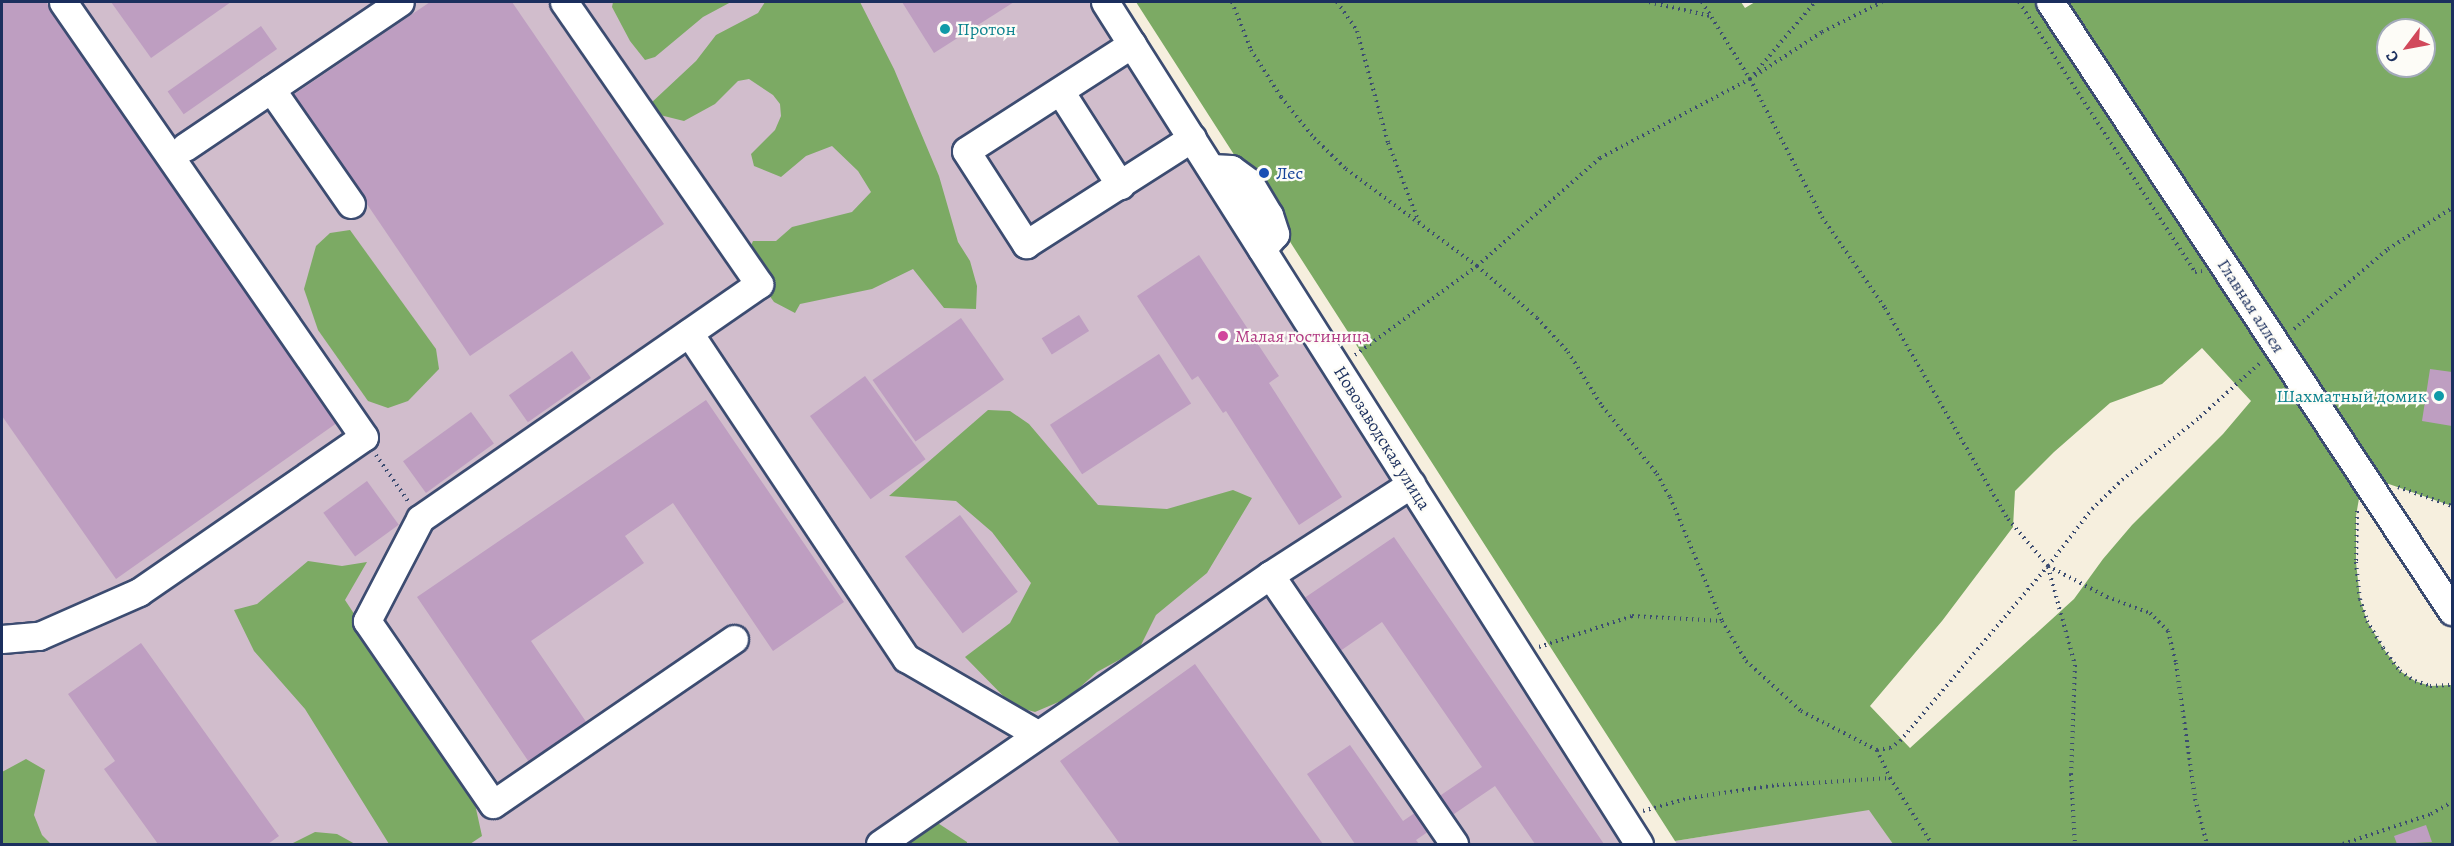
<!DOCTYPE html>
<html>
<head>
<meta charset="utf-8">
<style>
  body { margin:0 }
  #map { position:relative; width:2454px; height:846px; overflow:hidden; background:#f6efde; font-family:Alegreya,serif }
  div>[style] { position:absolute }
  .industrial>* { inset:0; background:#d1bdcc }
  .forest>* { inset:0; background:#7caa64 }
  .building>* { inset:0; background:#be9ec1; transform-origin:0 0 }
  .path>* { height:4px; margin-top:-2px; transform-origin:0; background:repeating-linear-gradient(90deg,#3c4c71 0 1.5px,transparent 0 6px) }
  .roads { filter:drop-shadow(2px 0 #3c4c71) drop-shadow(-2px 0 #3c4c71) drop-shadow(0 2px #3c4c71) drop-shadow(0 -2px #3c4c71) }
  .minor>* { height:27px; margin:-13.5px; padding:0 13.5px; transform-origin:13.5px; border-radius:13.5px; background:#fff }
  .dots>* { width:16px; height:16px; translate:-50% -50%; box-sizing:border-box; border:3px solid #fdfcf7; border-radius:50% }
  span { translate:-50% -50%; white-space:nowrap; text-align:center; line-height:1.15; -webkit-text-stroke:4.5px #fdfcf7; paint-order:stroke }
  .culture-label { font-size:18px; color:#0d838f }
  .left { translate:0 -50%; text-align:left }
  .right { translate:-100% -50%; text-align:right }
  .transit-label { font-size:18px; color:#164399 }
  .street-label { font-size:18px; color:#1b2f5e }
  .hotel-label { font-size:18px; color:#b23c85 }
  .frame { position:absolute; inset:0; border:3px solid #1b2f5e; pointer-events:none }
  .north { position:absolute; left:2376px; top:18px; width:60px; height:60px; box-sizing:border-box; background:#fdfcf7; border:2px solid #a3aaba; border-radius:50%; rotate:238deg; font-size:16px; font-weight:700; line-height:24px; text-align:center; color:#1b2f5e }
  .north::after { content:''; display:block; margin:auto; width:21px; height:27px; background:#d1495b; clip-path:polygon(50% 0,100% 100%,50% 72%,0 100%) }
</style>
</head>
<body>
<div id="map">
  <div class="industrial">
    <div style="clip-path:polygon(2px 2px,1096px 2px,1628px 844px,2px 844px)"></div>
    <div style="clip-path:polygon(1870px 809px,1893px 844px,1677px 844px,1675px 841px)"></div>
  </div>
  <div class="forest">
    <div style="clip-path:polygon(613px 2px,731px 2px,703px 17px,655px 57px,645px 60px,630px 41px,612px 7px)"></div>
    <div style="clip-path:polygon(765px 2px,860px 2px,894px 69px,939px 176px,958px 242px,970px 261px,977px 286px,976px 309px,944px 308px,913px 269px,872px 289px,800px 304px,795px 313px,774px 302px,754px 274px,748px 252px,753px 241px,776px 241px,792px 227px,852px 212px,871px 192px,858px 171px,832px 146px,806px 156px,781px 177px,754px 166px,751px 154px,775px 130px,781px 116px,780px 104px,773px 95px,749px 79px,738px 81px,715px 104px,684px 121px,656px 114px,650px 104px,696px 61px,716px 35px,758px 13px)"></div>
    <div style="clip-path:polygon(evenodd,1136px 2px,1741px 2px,1745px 8px,1755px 2px,2452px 2px,2452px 506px,2363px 475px,2356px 516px,2356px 562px,2360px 599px,2367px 621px,2383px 648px,2400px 671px,2415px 681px,2430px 686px,2452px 685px,2452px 844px,1893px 844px,1869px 810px,1675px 841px,1136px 2px,2388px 30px,2424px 30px,2424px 66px,2388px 66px,2388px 30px,1136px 2px,2202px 348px,2251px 401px,2223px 434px,2132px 525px,2103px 559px,2074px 599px,1910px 748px,1870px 706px,1942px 621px,2013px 527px,2015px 491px,2054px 452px,2110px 403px,2162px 384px,2202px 348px)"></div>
    <div style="clip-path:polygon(350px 230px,436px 349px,439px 369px,408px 401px,388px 408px,368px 401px,318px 330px,304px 289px,316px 246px,330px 233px)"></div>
    <div style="clip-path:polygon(988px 410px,1010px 411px,1029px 424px,1098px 505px,1167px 509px,1233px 490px,1252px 498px,1207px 573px,1156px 615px,1139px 649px,1097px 672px,1068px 698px,1035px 712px,1013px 706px,965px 657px,1010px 623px,1031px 583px,992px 532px,956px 501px,889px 496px)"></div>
    <div style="clip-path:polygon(308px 561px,342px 566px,367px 562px,345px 600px,473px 795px,482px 836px,470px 844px,389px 844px,305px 709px,254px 651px,234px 610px,257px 604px)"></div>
    <div style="clip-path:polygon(26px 759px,45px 770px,34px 815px,42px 835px,51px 844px,2px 844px,2px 772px)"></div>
    <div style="clip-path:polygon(930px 818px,967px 842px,967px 844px,895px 844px)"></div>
    <div style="clip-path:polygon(315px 832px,337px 834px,355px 844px,291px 844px)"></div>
  </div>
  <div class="building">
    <div style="clip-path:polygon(2px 2px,46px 2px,341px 420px,116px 579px,2px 416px)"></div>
    <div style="clip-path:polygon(111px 2px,231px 2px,151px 58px)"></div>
    <div style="clip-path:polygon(430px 2px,512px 2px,664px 224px,470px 356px,293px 95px)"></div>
    <div style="clip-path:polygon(902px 2px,1014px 2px,934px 53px)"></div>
    <div style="left:261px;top:26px;width:28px;height:114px;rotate:55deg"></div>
    <div style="clip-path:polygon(1199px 255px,1279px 376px,1269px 383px,1342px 497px,1299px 525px,1226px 411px,1223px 413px,1198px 376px,1192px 380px,1137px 296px)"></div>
    <div style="left:1079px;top:315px;width:19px;height:44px;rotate:58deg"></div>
    <div style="left:961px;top:318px;width:75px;height:108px;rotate:55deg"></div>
    <div style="left:572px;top:351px;width:33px;height:77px;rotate:55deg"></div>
    <div style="left:1159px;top:354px;width:59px;height:130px;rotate:57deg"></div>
    <div style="clip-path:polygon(2430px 369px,2452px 372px,2452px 426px,2422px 421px)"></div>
    <div style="left:865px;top:376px;width:103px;height:68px;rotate:54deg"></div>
    <div style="clip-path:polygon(706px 400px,844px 602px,773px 651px,673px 503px,625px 536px,644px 563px,531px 641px,591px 729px,533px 768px,417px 597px)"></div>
    <div style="left:471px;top:412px;width:39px;height:84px;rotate:54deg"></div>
    <div style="left:367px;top:481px;width:54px;height:54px;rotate:54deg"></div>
    <div style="left:960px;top:515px;width:96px;height:69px;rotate:53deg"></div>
    <div style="clip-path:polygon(1394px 537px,1604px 844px,1535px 844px,1495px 786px,1416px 840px,1419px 844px,1355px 844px,1307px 774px,1350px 745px,1403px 821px,1482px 767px,1382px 622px,1333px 656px,1297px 603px)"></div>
    <div style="clip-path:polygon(141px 643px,279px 836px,268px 844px,158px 844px,104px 769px,115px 761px,68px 694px)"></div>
    <div style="clip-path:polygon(1195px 664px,1303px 816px,1323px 844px,1120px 844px,1060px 761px)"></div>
    <div style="clip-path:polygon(2426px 825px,2432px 842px,2397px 844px,2394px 836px)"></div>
  </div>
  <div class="path">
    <div style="left:1232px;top:2px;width:52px;rotate:68.4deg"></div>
    <div style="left:1251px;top:50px;width:56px;rotate:57.4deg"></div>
    <div style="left:1281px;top:97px;width:53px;rotate:51.2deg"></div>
    <div style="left:1314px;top:138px;width:45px;rotate:44.1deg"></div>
    <div style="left:1346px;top:169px;width:163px;rotate:36.5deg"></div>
    <div style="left:1477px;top:266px;width:79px;rotate:40.9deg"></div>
    <div style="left:1537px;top:318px;width:46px;rotate:47.6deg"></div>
    <div style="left:1568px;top:352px;width:64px;rotate:57.8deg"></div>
    <div style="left:1602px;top:406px;width:87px;rotate:51deg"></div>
    <div style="left:1657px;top:474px;width:26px;rotate:61deg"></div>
    <div style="left:1670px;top:497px;width:134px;rotate:67.2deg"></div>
    <div style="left:1722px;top:621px;width:47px;rotate:59deg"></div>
    <div style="left:1746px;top:661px;width:74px;rotate:42.3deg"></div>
    <div style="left:1801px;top:711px;width:85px;rotate:27.2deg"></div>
    <div style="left:1877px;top:750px;width:13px;rotate:-9deg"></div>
    <div style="left:1890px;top:748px;width:12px;rotate:-35deg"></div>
    <div style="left:1900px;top:741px;width:229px;rotate:-49.8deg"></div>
    <div style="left:2048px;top:566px;width:72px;rotate:-52.3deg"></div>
    <div style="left:2092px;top:509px;width:42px;rotate:-44deg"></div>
    <div style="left:2122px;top:480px;width:100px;rotate:-38.9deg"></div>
    <div style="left:2200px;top:417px;width:82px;rotate:-42deg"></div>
    <div style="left:1337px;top:2px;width:35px;rotate:55deg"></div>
    <div style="left:1357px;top:31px;width:116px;rotate:74.5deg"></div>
    <div style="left:1388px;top:143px;width:85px;rotate:68.6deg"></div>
    <div style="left:1649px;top:2px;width:63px;rotate:12.9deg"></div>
    <div style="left:1702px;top:2px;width:91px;rotate:58.1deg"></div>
    <div style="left:1750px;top:79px;width:156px;rotate:62.4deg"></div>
    <div style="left:1822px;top:217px;width:111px;rotate:55.3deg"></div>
    <div style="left:1885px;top:308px;width:244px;rotate:59.8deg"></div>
    <div style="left:2008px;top:519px;width:62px;rotate:49.6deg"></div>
    <div style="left:2048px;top:566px;width:67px;rotate:27.7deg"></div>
    <div style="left:2107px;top:597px;width:46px;rotate:20.4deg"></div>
    <div style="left:2150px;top:613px;width:25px;rotate:45deg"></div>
    <div style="left:2168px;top:631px;width:33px;rotate:76deg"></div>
    <div style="left:2176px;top:663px;width:137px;rotate:82deg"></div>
    <div style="left:2195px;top:799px;width:47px;rotate:75.1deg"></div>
    <div style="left:2019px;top:2px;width:322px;rotate:56.9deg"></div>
    <div style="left:2195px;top:272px;width:7px;rotate:-8deg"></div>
    <div style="left:1754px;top:74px;width:94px;rotate:-49.7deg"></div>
    <div style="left:2294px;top:329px;width:123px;rotate:-40.4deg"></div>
    <div style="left:2388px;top:249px;width:76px;rotate:-32.6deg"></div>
    <div style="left:1355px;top:355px;width:151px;rotate:-36.1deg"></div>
    <div style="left:1477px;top:266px;width:164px;rotate:-41.3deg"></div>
    <div style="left:1600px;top:158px;width:170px;rotate:-27.8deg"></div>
    <div style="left:1750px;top:79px;width:86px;rotate:-33.1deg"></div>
    <div style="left:1822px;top:32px;width:67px;rotate:-26.6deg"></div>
    <div style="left:376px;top:455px;width:56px;rotate:55.2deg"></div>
    <div style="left:2398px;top:487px;width:57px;rotate:19.4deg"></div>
    <div style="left:2357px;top:511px;width:51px;rotate:91.1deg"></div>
    <div style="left:2356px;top:562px;width:37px;rotate:84deg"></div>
    <div style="left:2360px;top:599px;width:23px;rotate:72deg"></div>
    <div style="left:2367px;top:621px;width:31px;rotate:59deg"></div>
    <div style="left:2383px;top:648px;width:29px;rotate:54deg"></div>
    <div style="left:2400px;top:671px;width:18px;rotate:34deg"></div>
    <div style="left:2415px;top:681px;width:16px;rotate:18deg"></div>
    <div style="left:2430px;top:686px;width:22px;rotate:-3deg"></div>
    <div style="left:2048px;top:567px;width:102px;rotate:74.6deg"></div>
    <div style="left:2075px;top:665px;width:109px;rotate:92.1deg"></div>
    <div style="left:2071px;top:774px;width:70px;rotate:86.7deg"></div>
    <div style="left:1539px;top:647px;width:98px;rotate:-18.4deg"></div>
    <div style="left:1632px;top:616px;width:90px;rotate:3.2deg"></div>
    <div style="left:1877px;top:750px;width:31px;rotate:65deg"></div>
    <div style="left:1643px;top:811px;width:48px;rotate:-15.8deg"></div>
    <div style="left:1689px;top:798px;width:89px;rotate:-8.4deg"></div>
    <div style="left:1777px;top:785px;width:113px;rotate:-3.5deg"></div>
    <div style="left:1890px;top:778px;width:78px;rotate:57.5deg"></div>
    <div style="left:2343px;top:844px;width:93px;rotate:-18.8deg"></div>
    <div style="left:2431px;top:814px;width:24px;rotate:-30deg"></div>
  </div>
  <div class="roads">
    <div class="minor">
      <div style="left:564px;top:2px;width:343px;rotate:55.3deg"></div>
      <div style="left:759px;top:284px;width:412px;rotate:145.3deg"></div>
      <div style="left:420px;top:519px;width:115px;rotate:117.5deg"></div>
      <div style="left:367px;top:621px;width:222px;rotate:55.5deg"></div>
      <div style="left:493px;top:804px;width:292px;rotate:-34.4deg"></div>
      <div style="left:1105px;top:2px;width:997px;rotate:57.62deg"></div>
      <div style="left:2050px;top:2px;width:730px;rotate:56.57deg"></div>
      <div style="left:1132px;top:44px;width:197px;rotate:147.2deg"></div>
      <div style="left:966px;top:151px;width:111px;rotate:57.2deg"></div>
      <div style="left:1026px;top:244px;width:197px;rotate:-32.6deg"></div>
      <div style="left:271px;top:89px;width:140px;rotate:55.2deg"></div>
      <div style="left:1060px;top:91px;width:112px;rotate:57.4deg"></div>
      <div style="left:185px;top:147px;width:259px;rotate:-34deg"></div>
      <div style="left:1211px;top:168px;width:20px;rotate:3deg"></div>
      <div style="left:1231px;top:169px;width:22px;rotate:36deg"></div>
      <div style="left:1249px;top:182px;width:39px;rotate:59deg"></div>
      <div style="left:1269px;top:215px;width:20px;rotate:72deg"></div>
      <div style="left:1275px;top:234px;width:20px;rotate:131deg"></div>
      <div style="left:689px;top:333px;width:391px;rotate:56.3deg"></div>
      <div style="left:906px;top:658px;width:151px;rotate:30.1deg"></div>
      <div style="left:1270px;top:575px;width:326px;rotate:55.6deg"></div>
      <div style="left:2px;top:639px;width:37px;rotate:-5deg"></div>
      <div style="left:39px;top:636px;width:109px;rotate:-23.7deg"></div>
      <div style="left:139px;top:592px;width:273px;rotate:-34.6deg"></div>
      <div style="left:364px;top:437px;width:529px;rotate:-124.68deg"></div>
      <div style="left:880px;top:844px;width:474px;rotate:-34.6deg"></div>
      <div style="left:1270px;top:575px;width:168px;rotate:-32.8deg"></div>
    </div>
  </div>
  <div class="dots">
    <div style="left:945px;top:29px;background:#0f9aa8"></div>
    <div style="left:1264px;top:173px;background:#1a4fb4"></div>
    <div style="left:1223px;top:336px;background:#d1479c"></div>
    <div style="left:2439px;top:396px;background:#0f9aa8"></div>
  </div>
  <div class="culture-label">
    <span class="left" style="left:957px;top:29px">Протон</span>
    <span class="right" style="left:2427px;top:396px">Шахматный домик</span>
  </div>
  <div class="transit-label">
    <span class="left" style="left:1276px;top:173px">Лес</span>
  </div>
  <div class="street-label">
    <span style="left:2251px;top:306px;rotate:57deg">Главная аллея</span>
    <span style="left:1382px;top:438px;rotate:58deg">Новозаводская улица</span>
  </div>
  <div class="hotel-label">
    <span class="left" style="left:1235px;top:336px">Малая гостиница</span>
  </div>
  <div class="frame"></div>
  <div class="north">С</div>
</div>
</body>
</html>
